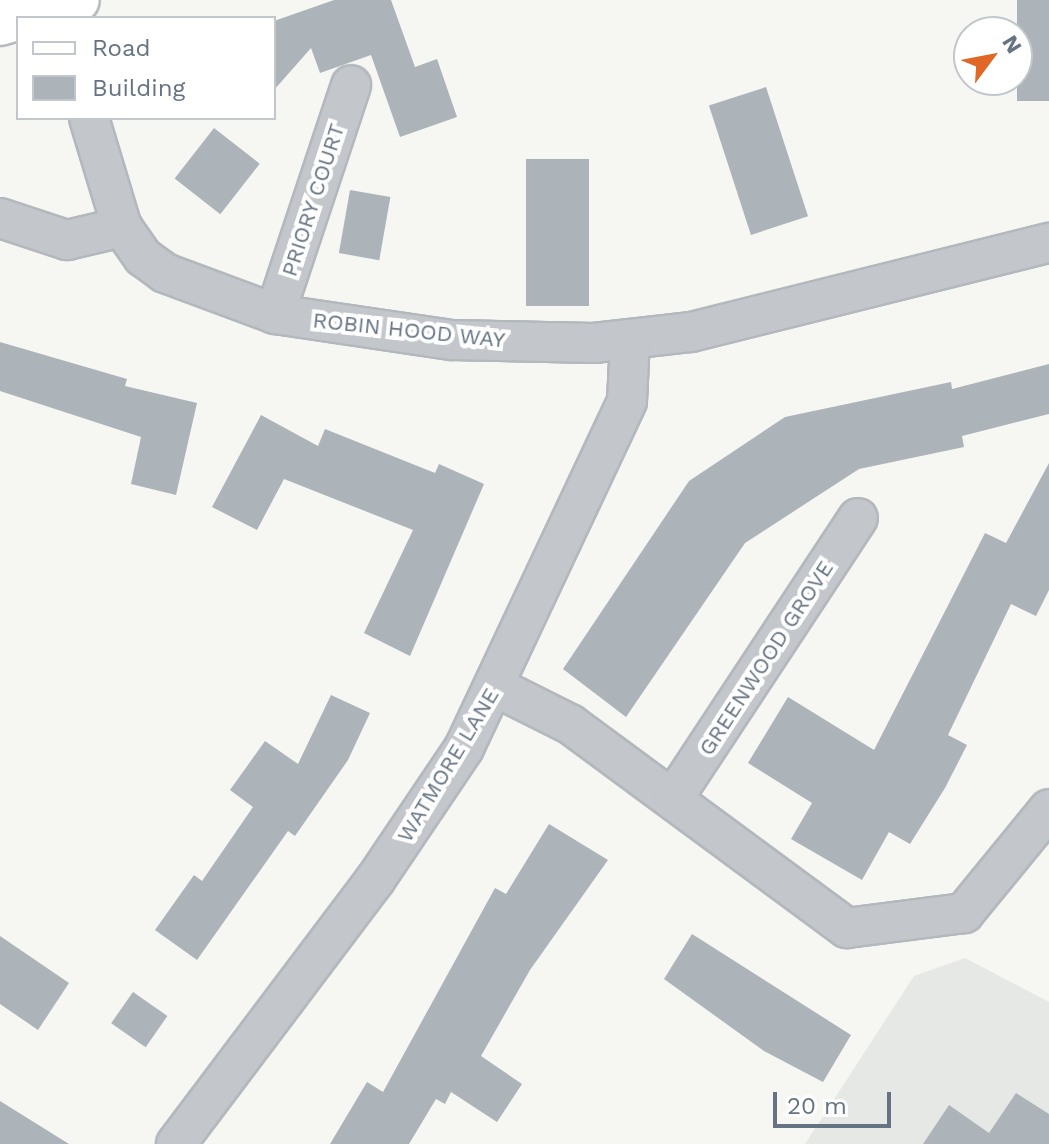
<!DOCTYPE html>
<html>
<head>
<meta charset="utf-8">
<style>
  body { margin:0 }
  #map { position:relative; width:1049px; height:1144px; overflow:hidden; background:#f6f6f3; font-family:"Work Sans",sans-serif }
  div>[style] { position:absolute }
  .built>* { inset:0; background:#e6e8e6 }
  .building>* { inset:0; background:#acb3b9; transform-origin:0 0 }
  .roads { filter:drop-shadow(2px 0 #b3b8bd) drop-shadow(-2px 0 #b3b8bd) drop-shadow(0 2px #b3b8bd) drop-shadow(0 -2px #b3b8bd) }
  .street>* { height:38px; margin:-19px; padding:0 19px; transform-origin:19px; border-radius:19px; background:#c3c6ca }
  .secondary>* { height:44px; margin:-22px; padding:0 22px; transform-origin:22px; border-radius:22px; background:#fff }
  span { translate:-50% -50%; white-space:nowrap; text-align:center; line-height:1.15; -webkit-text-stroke:8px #fff; paint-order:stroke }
  .street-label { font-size:22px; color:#657383 }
  .legend { position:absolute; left:16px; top:16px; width:260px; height:104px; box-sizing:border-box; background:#fff; border:2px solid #c1c7cd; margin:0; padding:10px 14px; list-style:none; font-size:24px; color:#657383 }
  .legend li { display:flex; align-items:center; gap:16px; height:40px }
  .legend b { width:40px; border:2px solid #c1c7cd }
  .north { position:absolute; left:953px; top:16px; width:80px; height:80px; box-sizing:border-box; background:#fff; border:2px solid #c1c7cd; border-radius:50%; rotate:58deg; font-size:22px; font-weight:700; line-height:32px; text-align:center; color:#657383 }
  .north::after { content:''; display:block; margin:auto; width:28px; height:36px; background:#e16727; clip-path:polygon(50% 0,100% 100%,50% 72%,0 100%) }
  .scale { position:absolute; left:773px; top:1092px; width:118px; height:36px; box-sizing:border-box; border:4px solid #657383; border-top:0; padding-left:10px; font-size:24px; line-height:28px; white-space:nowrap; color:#657383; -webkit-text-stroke:6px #fff; paint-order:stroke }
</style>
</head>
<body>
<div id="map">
  <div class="built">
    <div style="clip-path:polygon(965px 958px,1049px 1002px,1049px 1144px,805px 1144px,914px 976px)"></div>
  </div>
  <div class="building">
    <div style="clip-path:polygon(334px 0,391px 0,415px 67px,437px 59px,457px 117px,400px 137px,371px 55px,320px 73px,311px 48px,274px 90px,274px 21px)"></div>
    <div style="left:1017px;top:0;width:32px;height:101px"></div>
    <div style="left:766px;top:87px;width:136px;height:60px;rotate:72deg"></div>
    <div style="left:214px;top:128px;width:58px;height:64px;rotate:38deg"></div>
    <div style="left:526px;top:159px;width:63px;height:147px"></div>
    <div style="left:350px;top:190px;width:41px;height:64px;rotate:10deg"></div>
    <div style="clip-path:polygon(0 342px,127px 379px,125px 386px,197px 403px,176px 495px,131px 484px,141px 437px,0 391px)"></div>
    <div style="clip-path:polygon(1049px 364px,1049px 414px,962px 436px,964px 447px,859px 469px,745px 543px,626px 717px,563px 669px,689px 481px,785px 417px,951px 382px,952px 389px)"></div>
    <div style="clip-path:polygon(261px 415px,318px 446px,325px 429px,435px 473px,439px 464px,484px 484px,410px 656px,364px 633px,413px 530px,284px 479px,257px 530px,212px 507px)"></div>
    <div style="clip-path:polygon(1049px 463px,1049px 590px,1036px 616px,1011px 604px,948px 735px,967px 745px,945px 788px,910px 844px,889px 832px,862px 880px,791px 839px,812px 803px,748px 763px,788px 697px,874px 750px,985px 533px,1006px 543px)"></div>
    <div style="clip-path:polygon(331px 695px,370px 713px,348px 760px,295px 836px,288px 831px,197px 960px,155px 930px,194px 875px,202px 881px,253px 807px,230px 790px,265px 741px,298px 764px)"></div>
    <div style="clip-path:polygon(549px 824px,608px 860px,530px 970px,481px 1056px,522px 1084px,497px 1122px,451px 1092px,445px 1104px,436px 1099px,409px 1144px,330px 1144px,367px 1082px,383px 1092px,495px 888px,506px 894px)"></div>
    <div style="clip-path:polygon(692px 934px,851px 1035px,823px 1082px,764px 1051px,664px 979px)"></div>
    <div style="clip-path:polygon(0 936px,69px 983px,38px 1030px,0 1004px)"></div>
    <div style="left:133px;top:992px;width:42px;height:38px;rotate:35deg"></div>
    <div style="clip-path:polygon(1016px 1093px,1049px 1114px,1049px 1144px,923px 1144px,949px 1105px,989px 1133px)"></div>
    <div style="clip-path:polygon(0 1101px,69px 1144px,0 1144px)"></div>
  </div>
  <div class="roads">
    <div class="street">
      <div style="left:89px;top:118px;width:114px;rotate:73.2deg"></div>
      <div style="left:122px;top:227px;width:37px;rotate:55deg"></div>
      <div style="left:143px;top:257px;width:27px;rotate:36deg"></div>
      <div style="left:165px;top:273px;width:117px;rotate:20.4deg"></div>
      <div style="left:275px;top:314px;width:179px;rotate:8.4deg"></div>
      <div style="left:452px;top:340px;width:142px;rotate:1.2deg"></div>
      <div style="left:594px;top:343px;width:98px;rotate:-6.5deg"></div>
      <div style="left:691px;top:332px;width:369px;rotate:-14deg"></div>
      <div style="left:0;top:218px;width:71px;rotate:18.2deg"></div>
      <div style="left:67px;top:240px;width:57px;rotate:-13.3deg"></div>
      <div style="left:275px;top:314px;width:241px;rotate:-71.6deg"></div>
      <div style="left:496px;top:687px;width:83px;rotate:26.6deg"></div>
      <div style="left:570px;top:724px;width:344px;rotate:36.4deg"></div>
      <div style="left:847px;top:928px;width:118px;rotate:-7.3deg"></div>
      <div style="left:964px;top:913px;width:134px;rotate:-50.7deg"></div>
      <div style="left:674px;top:797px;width:334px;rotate:-56.6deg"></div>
      <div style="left:176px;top:1144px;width:331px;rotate:-53deg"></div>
      <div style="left:375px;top:880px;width:159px;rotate:-56deg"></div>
      <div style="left:464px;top:748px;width:383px;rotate:-64.8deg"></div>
      <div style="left:627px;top:401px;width:62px;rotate:-87.2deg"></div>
    </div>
    <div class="secondary">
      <div style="left:0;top:23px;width:80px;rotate:-16.6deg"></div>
    </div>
  </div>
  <div class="street-label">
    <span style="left:313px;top:200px;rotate:-72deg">PRIORY COURT</span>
    <span style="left:409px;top:330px;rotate:6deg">ROBIN HOOD WAY</span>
    <span style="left:766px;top:658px;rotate:-57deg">GREENWOOD GROVE</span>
    <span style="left:448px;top:765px;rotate:-59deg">WATMORE LANE</span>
  </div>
  <ul class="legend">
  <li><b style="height:10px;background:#fff"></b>Road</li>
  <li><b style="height:22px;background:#acb3b9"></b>Building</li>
  </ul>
  <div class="north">N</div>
  <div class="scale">20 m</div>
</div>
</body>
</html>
